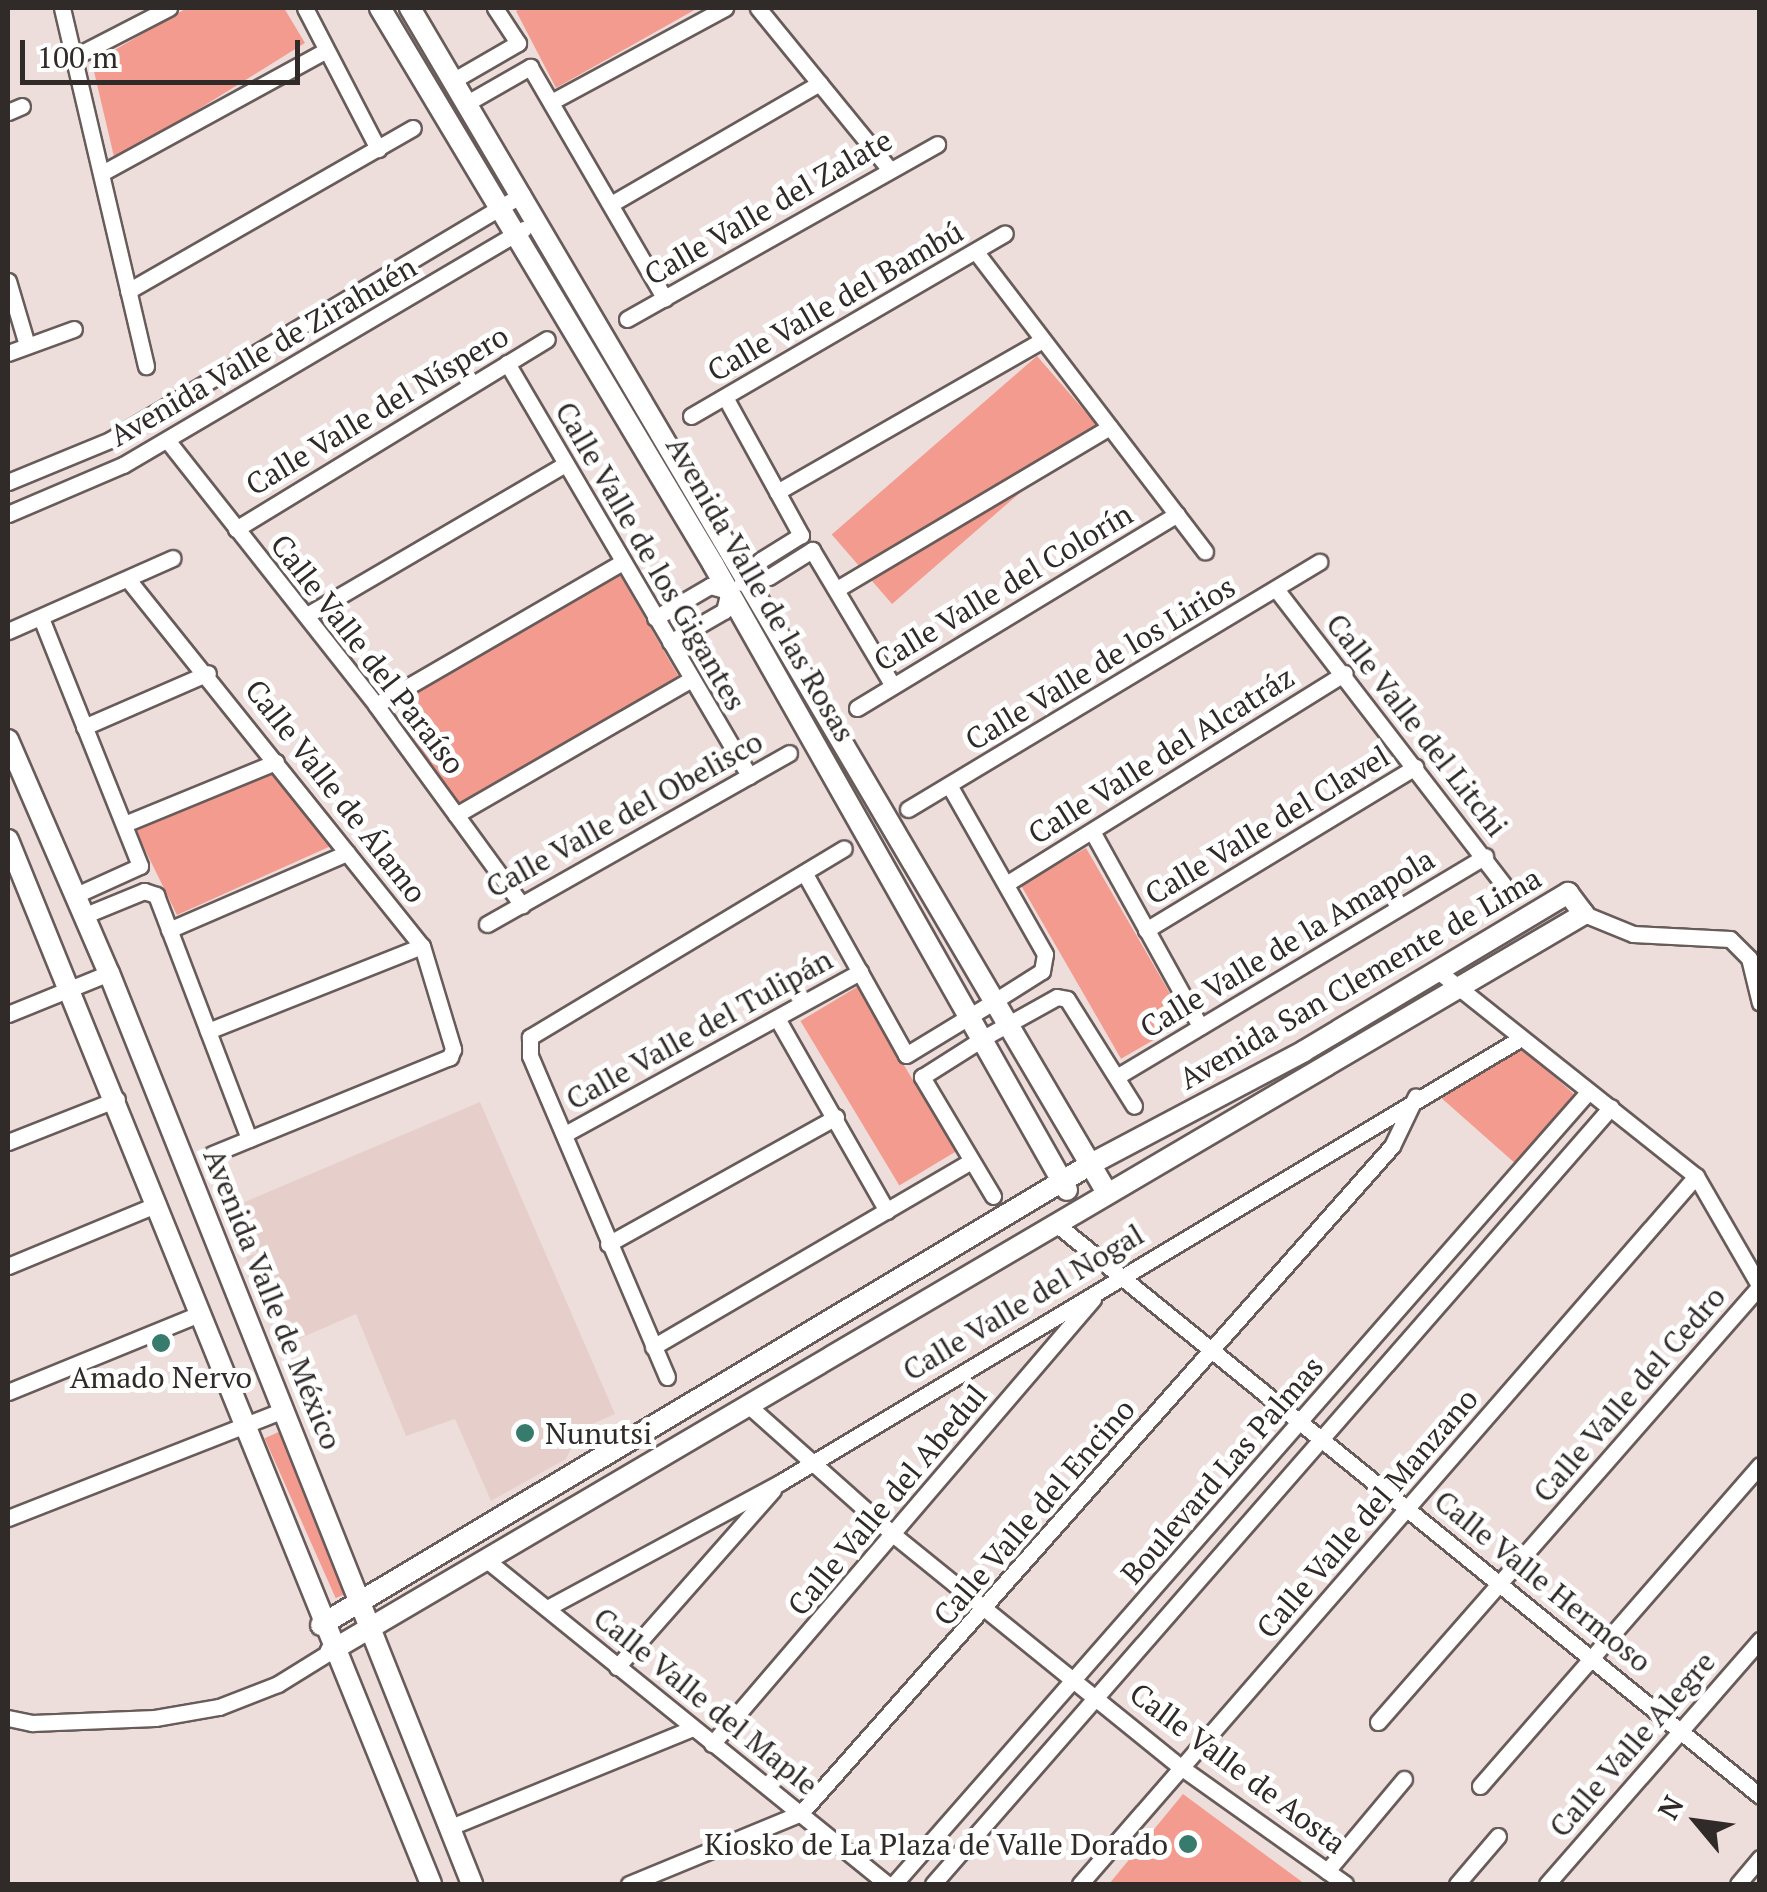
<!DOCTYPE html>
<html>
<head>
<meta charset="utf-8">
<style>
  body { margin:0 }
  #map { position:relative; width:1767px; height:1892px; overflow:hidden; background:#eddedc; font-family:"PT Serif",serif }
  div>[style] { position:absolute }
  .built>* { inset:0; background:#e6cfcb }
  .green>* { inset:0; background:#f49b8f; transform-origin:0 0 }
  .roads { filter:drop-shadow(2px 0 #685c5a) drop-shadow(-2px 0 #685c5a) drop-shadow(0 2px #685c5a) drop-shadow(0 -2px #685c5a) }
  .minor>* { height:15px; margin:-7.5px; padding:0 7.5px; transform-origin:7.5px; border-radius:7.5px; background:#fff }
  .tertiary>* { height:20px; margin:-10px; padding:0 10px; transform-origin:10px; border-radius:10px; background:#fff }
  .dots>* { width:28px; height:28px; translate:-50% -50%; box-sizing:border-box; border:5px solid #fff; border-radius:50% }
  span { translate:-50% -50%; white-space:nowrap; text-align:center; line-height:1.15; -webkit-text-stroke:10px #fff; paint-order:stroke }
  .street-label { font-size:30px; color:#302a29 }
  .poi-label { font-size:30px; color:#302a29 }
  .left { translate:0 -50%; text-align:left }
  .right { translate:-100% -50%; text-align:right }
  .frame { position:absolute; inset:0; border:10px solid #302a29; pointer-events:none }
  .north { position:absolute; left:1647px; top:1772px; width:100px; height:100px; -webkit-text-stroke:8px #fff; paint-order:stroke; rotate:299deg; font-size:28px; font-weight:700; line-height:40px; text-align:center; color:#302a29 }
  .north::after { content:''; display:block; margin:auto; width:35px; height:45px; background:#302a29; clip-path:polygon(50% 0,100% 100%,50% 72%,0 100%) }
  .scale { position:absolute; left:20px; top:40px; width:280px; height:45px; box-sizing:border-box; border:5px solid #302a29; border-top:0; padding-left:12px; font-size:30px; line-height:35px; white-space:nowrap; color:#302a29; -webkit-text-stroke:8px #fff; paint-order:stroke }
</style>
</head>
<body>
<div id="map">
  <div class="built">
    <div style="clip-path:polygon(480px 1102px,615px 1414px,586px 1427px,593px 1443px,575px 1440px,566px 1459px,491px 1501px,455px 1419px,406px 1436px,356px 1314px,280px 1347px,246px 1257px,257px 1253px,248px 1233px,237px 1237px,226px 1210px)"></div>
  </div>
  <div class="green">
    <div style="clip-path:polygon(187px 8px,284px 8px,305px 43px,115px 161px,92px 63px)"></div>
    <div style="clip-path:polygon(522px 8px,698px 8px,556px 88px,516px 11px)"></div>
    <div style="left:1037px;top:356px;width:92px;height:272px;rotate:49deg"></div>
    <div style="left:620px;top:575px;width:120px;height:260px;rotate:60deg"></div>
    <div style="clip-path:polygon(277px 771px,331px 846px,177px 915px,132px 823px)"></div>
    <div style="left:1086px;top:848px;width:200px;height:75px;rotate:60deg"></div>
    <div style="left:857px;top:987px;width:192px;height:66px;rotate:59deg"></div>
    <div style="clip-path:polygon(1522px 1048px,1575px 1095px,1517px 1165px,1438px 1095px,1451px 1082px)"></div>
    <div style="left:281px;top:1431px;width:175px;height:18px;rotate:66deg"></div>
    <div style="clip-path:polygon(1183px 1794px,1305px 1884px,1109px 1884px)"></div>
  </div>
  <div class="roads">
    <div class="minor">
      <div style="left:62px;top:8px;width:368px;rotate:76.8deg"></div>
      <div style="left:305px;top:8px;width:159px;rotate:62.6deg"></div>
      <div style="left:758px;top:8px;width:209px;rotate:50.8deg"></div>
      <div style="left:74px;top:57px;width:107px;rotate:-27.3deg"></div>
      <div style="left:454px;top:80px;width:74px;rotate:-30deg"></div>
      <div style="left:518px;top:43px;width:42px;rotate:-123.3deg"></div>
      <div style="left:551px;top:102px;width:198px;rotate:-28.4deg"></div>
      <div style="left:467px;top:103px;width:73px;rotate:-29.7deg"></div>
      <div style="left:530px;top:67px;width:268px;rotate:59.8deg"></div>
      <div style="left:8px;top:112px;width:15px;rotate:-23deg"></div>
      <div style="left:102px;top:173px;width:254px;rotate:-28.7deg"></div>
      <div style="left:611px;top:204px;width:241px;rotate:-30.1deg"></div>
      <div style="left:976px;top:252px;width:377px;rotate:52.6deg"></div>
      <div style="left:8px;top:281px;width:67px;rotate:73.5deg"></div>
      <div style="left:128px;top:291px;width:328px;rotate:-29.8deg"></div>
      <div style="left:627px;top:319px;width:356px;rotate:-29.4deg"></div>
      <div style="left:8px;top:353px;width:70px;rotate:-20deg"></div>
      <div style="left:507px;top:363px;width:479px;rotate:59.6deg"></div>
      <div style="left:725px;top:397px;width:158px;rotate:61.2deg"></div>
      <div style="left:801px;top:535px;width:47px;rotate:148deg"></div>
      <div style="left:761px;top:560px;width:30px;rotate:130deg"></div>
      <div style="left:691px;top:416px;width:363px;rotate:-30.2deg"></div>
      <div style="left:167px;top:440px;width:337px;rotate:51.7deg"></div>
      <div style="left:376px;top:705px;width:248px;rotate:53.9deg"></div>
      <div style="left:8px;top:482px;width:110px;rotate:-22.4deg"></div>
      <div style="left:110px;top:440px;width:480px;rotate:-30.8deg"></div>
      <div style="left:777px;top:492px;width:305px;rotate:-29.8deg"></div>
      <div style="left:8px;top:514px;width:125px;rotate:-23.1deg"></div>
      <div style="left:123px;top:465px;width:465px;rotate:-30.5deg"></div>
      <div style="left:236px;top:529px;width:364px;rotate:-31.4deg"></div>
      <div style="left:754px;top:574px;width:15px;rotate:11deg"></div>
      <div style="left:769px;top:577px;width:51px;rotate:-32.1deg"></div>
      <div style="left:812px;top:550px;width:156px;rotate:59.2deg"></div>
      <div style="left:130px;top:582px;width:467px;rotate:51.3deg"></div>
      <div style="left:422px;top:946px;width:108px;rotate:73.2deg"></div>
      <div style="left:453px;top:1049px;width:9px;rotate:111deg"></div>
      <div style="left:450px;top:1057px;width:257px;rotate:157.8deg"></div>
      <div style="left:837px;top:589px;width:317px;rotate:-30.7deg"></div>
      <div style="left:1276px;top:589px;width:387px;rotate:52.4deg"></div>
      <div style="left:307px;top:615px;width:299px;rotate:-30.3deg"></div>
      <div style="left:41px;top:618px;width:267px;rotate:68.2deg"></div>
      <div style="left:140px;top:866px;width:72px;rotate:155.6deg"></div>
      <div style="left:655px;top:618px;width:64px;rotate:-30.2deg"></div>
      <div style="left:710px;top:586px;width:20px;rotate:15deg"></div>
      <div style="left:8px;top:631px;width:180px;rotate:-23.9deg"></div>
      <div style="left:670px;top:642px;width:62px;rotate:-29.9deg"></div>
      <div style="left:724px;top:611px;width:21px;rotate:-76deg"></div>
      <div style="left:376px;top:705px;width:283px;rotate:-30.1deg"></div>
      <div style="left:857px;top:708px;width:374px;rotate:-31.2deg"></div>
      <div style="left:84px;top:727px;width:135px;rotate:-23.5deg"></div>
      <div style="left:908px;top:809px;width:480px;rotate:-31deg"></div>
      <div style="left:456px;top:815px;width:272px;rotate:-30deg"></div>
      <div style="left:127px;top:823px;width:161px;rotate:-22.3deg"></div>
      <div style="left:1093px;top:833px;width:221px;rotate:61deg"></div>
      <div style="left:805px;top:874px;width:207px;rotate:60.8deg"></div>
      <div style="left:906px;top:1055px;width:102px;rotate:-31.3deg"></div>
      <div style="left:993px;top:1002px;width:58px;rotate:-32.3deg"></div>
      <div style="left:1042px;top:971px;width:17px;rotate:-80deg"></div>
      <div style="left:1045px;top:954px;width:194px;rotate:-119.6deg"></div>
      <div style="left:1006px;top:884px;width:399px;rotate:-31.9deg"></div>
      <div style="left:1584px;top:914px;width:53px;rotate:22.2deg"></div>
      <div style="left:1633px;top:934px;width:97px;rotate:3deg"></div>
      <div style="left:1730px;top:939px;width:27px;rotate:45deg"></div>
      <div style="left:1749px;top:958px;width:46px;rotate:76.3deg"></div>
      <div style="left:83px;top:916px;width:66px;rotate:-22.3deg"></div>
      <div style="left:144px;top:891px;width:13px;rotate:18deg"></div>
      <div style="left:156px;top:895px;width:261px;rotate:69.1deg"></div>
      <div style="left:487px;top:924px;width:347px;rotate:-29.5deg"></div>
      <div style="left:169px;top:930px;width:194px;rotate:-23.4deg"></div>
      <div style="left:1146px;top:930px;width:315px;rotate:-31.2deg"></div>
      <div style="left:1438px;top:971px;width:330px;rotate:38.5deg"></div>
      <div style="left:1696px;top:1176px;width:128px;rotate:60deg"></div>
      <div style="left:8px;top:1014px;width:109px;rotate:-22.1deg"></div>
      <div style="left:778px;top:1020px;width:220px;rotate:60.3deg"></div>
      <div style="left:208px;top:1031px;width:230px;rotate:-21.7deg"></div>
      <div style="left:1118px;top:1076px;width:428px;rotate:-30.9deg"></div>
      <div style="left:565px;top:1134px;width:337px;rotate:-28.8deg"></div>
      <div style="left:8px;top:1142px;width:117px;rotate:-21.5deg"></div>
      <div style="left:993px;top:1196px;width:139px;rotate:-120.8deg"></div>
      <div style="left:922px;top:1077px;width:75px;rotate:-32.4deg"></div>
      <div style="left:985px;top:1037px;width:82px;rotate:-29.1deg"></div>
      <div style="left:1057px;top:997px;width:10px;rotate:11deg"></div>
      <div style="left:1067px;top:999px;width:126px;rotate:57.9deg"></div>
      <div style="left:1055px;top:1223px;width:908px;rotate:39.1deg"></div>
      <div style="left:608px;top:1244px;width:261px;rotate:-29.1deg"></div>
      <div style="left:8px;top:1266px;width:162px;rotate:-22.5deg"></div>
      <div style="left:653px;top:1347px;width:368px;rotate:-30.3deg"></div>
      <div style="left:667px;top:1377px;width:349px;rotate:-113.1deg"></div>
      <div style="left:530px;top:1056px;width:19px;rotate:-90deg"></div>
      <div style="left:530px;top:1037px;width:366px;rotate:-31deg"></div>
      <div style="left:8px;top:1392px;width:209px;rotate:-22.2deg"></div>
      <div style="left:749px;top:1406px;width:195px;rotate:41.7deg"></div>
      <div style="left:895px;top:1536px;width:369px;rotate:39deg"></div>
      <div style="left:1182px;top:1768px;width:200px;rotate:35.4deg"></div>
      <div style="left:8px;top:1518px;width:296px;rotate:-21.4deg"></div>
      <div style="left:489px;top:1562px;width:512px;rotate:38.97deg"></div>
      <div style="left:549px;top:1607px;width:264px;rotate:-28.3deg"></div>
      <div style="left:781px;top:1482px;width:863px;rotate:-30.96deg"></div>
      <div style="left:617px;top:1667px;width:236px;rotate:-48.6deg"></div>
      <div style="left:8px;top:1718px;width:25px;rotate:12deg"></div>
      <div style="left:32px;top:1723px;width:123px;rotate:-2.3deg"></div>
      <div style="left:155px;top:1718px;width:65px;rotate:-9.8deg"></div>
      <div style="left:219px;top:1707px;width:63px;rotate:-21.3deg"></div>
      <div style="left:278px;top:1684px;width:62px;rotate:-31.9deg"></div>
      <div style="left:1378px;top:1722px;width:578px;rotate:-48.79deg"></div>
      <div style="left:712px;top:1744px;width:586px;rotate:-49.43deg"></div>
      <div style="left:1480px;top:1786px;width:426px;rotate:-48.9deg"></div>
      <div style="left:448px;top:1828px;width:262px;rotate:-22.2deg"></div>
      <div style="left:1327px;top:1871px;width:120px;rotate:-50.1deg"></div>
      <div style="left:629px;top:1884px;width:186px;rotate:-22.4deg"></div>
      <div style="left:801px;top:1813px;width:891px;rotate:-48.46deg"></div>
      <div style="left:1392px;top:1146px;width:55px;rotate:-64.4deg"></div>
      <div style="left:894px;top:1884px;width:1054px;rotate:-48.77deg"></div>
      <div style="left:933px;top:1884px;width:1031px;rotate:-48.89deg"></div>
      <div style="left:1080px;top:1884px;width:938px;rotate:-48.97deg"></div>
      <div style="left:1457px;top:1884px;width:63px;rotate:-49.5deg"></div>
      <div style="left:1547px;top:1884px;width:324px;rotate:-48.9deg"></div>
      <div style="left:1738px;top:1884px;width:34px;rotate:-50deg"></div>
    </div>
    <div class="tertiary">
      <div style="left:380px;top:8px;width:648px;rotate:59.08deg"></div>
      <div style="left:713px;top:564px;width:719px;rotate:60.51deg"></div>
      <div style="left:410px;top:8px;width:1373px;rotate:59.53deg"></div>
      <div style="left:8px;top:740px;width:254px;rotate:66.6deg"></div>
      <div style="left:109px;top:973px;width:981px;rotate:68.27deg"></div>
      <div style="left:8px;top:840px;width:1126px;rotate:67.94deg"></div>
      <div style="left:321px;top:1625px;width:897px;rotate:-30.91deg"></div>
      <div style="left:1091px;top:1164px;width:241px;rotate:-27.9deg"></div>
      <div style="left:1304px;top:1051px;width:308px;rotate:-30.9deg"></div>
      <div style="left:1568px;top:893px;width:26px;rotate:53deg"></div>
      <div style="left:1584px;top:914px;width:1454px;rotate:149.54deg"></div>
    </div>
  </div>
  <div class="dots">
    <div style="left:161px;top:1343px;background:#377b6d"></div>
    <div style="left:525px;top:1433px;background:#377b6d"></div>
    <div style="left:1188px;top:1844px;background:#377b6d"></div>
  </div>
  <div class="street-label">
    <span style="left:768px;top:207px;rotate:-30deg">Calle Valle del Zalate</span>
    <span style="left:835px;top:301px;rotate:-30deg">Calle Valle del Bambú</span>
    <span style="left:263px;top:351px;rotate:-30deg">Avenida Valle de Zirahuén</span>
    <span style="left:377px;top:410px;rotate:-31deg">Calle Valle del Níspero</span>
    <span style="left:651px;top:556px;rotate:60deg">Calle Valle de los Gigantes</span>
    <span style="left:1003px;top:587px;rotate:-31deg">Calle Valle del Colorín</span>
    <span style="left:761px;top:589px;rotate:60deg">Avenida Valle de las Rosas</span>
    <span style="left:368px;top:654px;rotate:52deg">Calle Valle del Paraíso</span>
    <span style="left:1100px;top:663px;rotate:-31deg">Calle Valle de los Lirios</span>
    <span style="left:1417px;top:725px;rotate:52deg">Calle Valle del Litchi</span>
    <span style="left:1161px;top:755px;rotate:-32deg">Calle Valle del Alcatráz</span>
    <span style="left:336px;top:791px;rotate:52deg">Calle Valle de Álamo</span>
    <span style="left:624px;top:814px;rotate:-29deg">Calle Valle del Obelisco</span>
    <span style="left:1267px;top:825px;rotate:-31deg">Calle Valle del Clavel</span>
    <span style="left:1287px;top:943px;rotate:-31deg">Calle Valle de la Amapola</span>
    <span style="left:1360px;top:978px;rotate:-30deg">Avenida San Clemente de Lima</span>
    <span style="left:699px;top:1029px;rotate:-29deg">Calle Valle del Tulipán</span>
    <span style="left:273px;top:1299px;rotate:68deg">Avenida Valle de México</span>
    <span style="left:1023px;top:1302px;rotate:-31deg">Calle Valle del Nogal</span>
    <span style="left:1629px;top:1394px;rotate:-49deg">Calle Valle del Cedro</span>
    <span style="left:1222px;top:1470px;rotate:-49deg">Boulevard Las Palmas</span>
    <span style="left:887px;top:1500px;rotate:-50deg">Calle Valle del Abedul</span>
    <span style="left:1034px;top:1512px;rotate:-49deg">Calle Valle del Encino</span>
    <span style="left:1367px;top:1513px;rotate:-49deg">Calle Valle del Manzano</span>
    <span style="left:1543px;top:1581px;rotate:39deg">Calle Valle Hermoso</span>
    <span style="left:706px;top:1701px;rotate:39deg">Calle Valle del Maple</span>
    <span style="left:1632px;top:1744px;rotate:-49deg">Calle Valle Alegre</span>
    <span style="left:1238px;top:1768px;rotate:37deg">Calle Valle de Aosta</span>
  </div>
  <div class="poi-label">
    <span style="left:161px;top:1377px">Amado Nervo</span>
    <span class="left" style="left:545px;top:1433px">Nunutsi</span>
    <span class="right" style="left:1168px;top:1844px">Kiosko de La Plaza de Valle Dorado</span>
  </div>
  <div class="frame"></div>
  <div class="north">N</div>
  <div class="scale">100 m</div>
</div>
</body>
</html>
